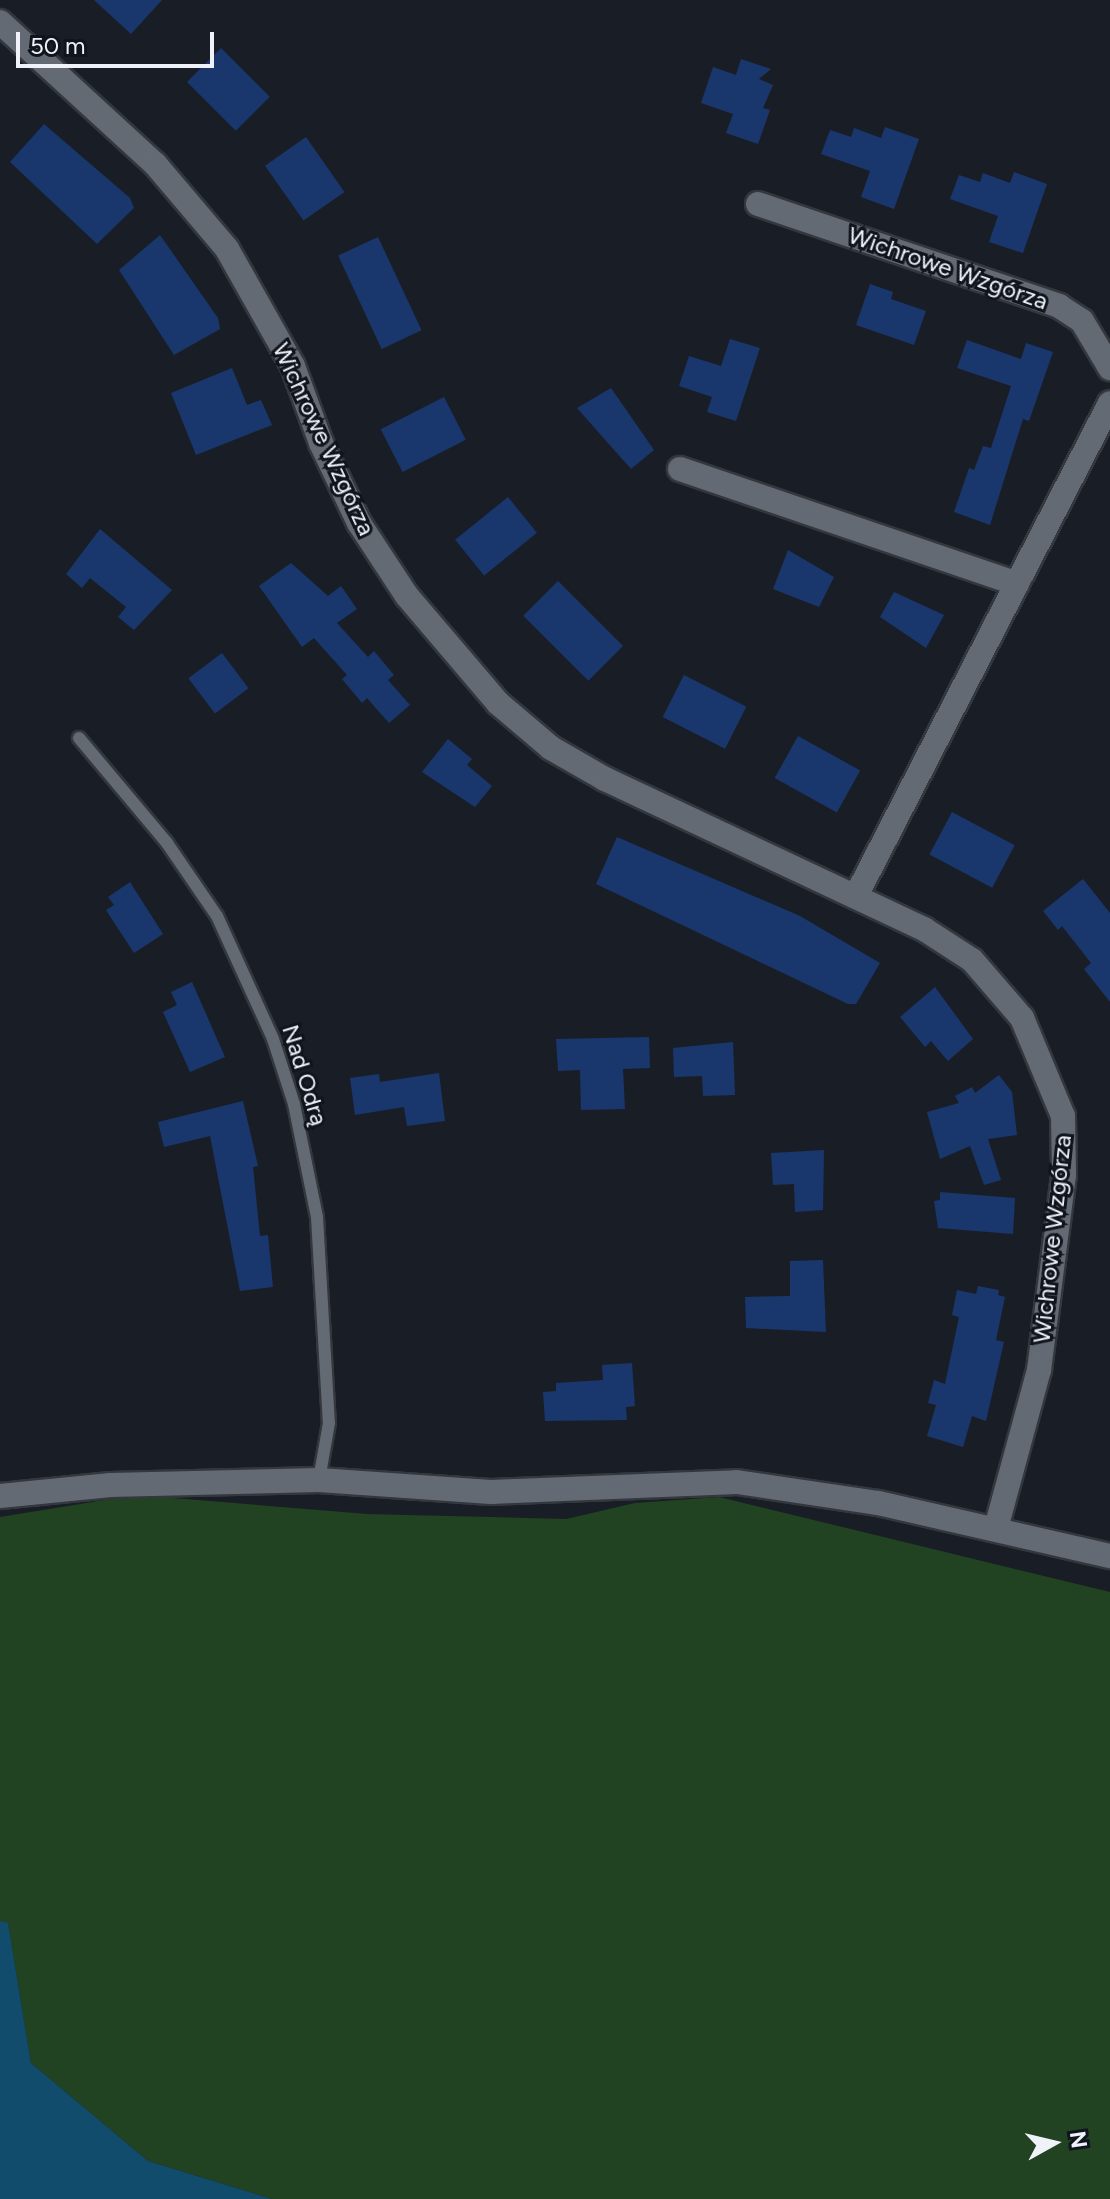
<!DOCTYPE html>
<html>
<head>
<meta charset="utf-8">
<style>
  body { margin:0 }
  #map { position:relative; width:1110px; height:2199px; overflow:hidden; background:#191e26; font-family:Figtree,sans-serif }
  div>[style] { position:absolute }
  .green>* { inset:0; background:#214321 }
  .water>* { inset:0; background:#114c6c }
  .building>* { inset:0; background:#19376c; transform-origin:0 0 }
  .roads { filter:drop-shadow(2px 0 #34373d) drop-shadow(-2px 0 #34373d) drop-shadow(0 2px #34373d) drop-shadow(0 -2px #34373d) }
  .service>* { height:12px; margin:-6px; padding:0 6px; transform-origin:6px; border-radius:6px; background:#646a74 }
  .minor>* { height:24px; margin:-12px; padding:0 12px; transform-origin:12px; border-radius:12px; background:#646a74 }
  span { translate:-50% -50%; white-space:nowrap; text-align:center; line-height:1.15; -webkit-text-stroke:6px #10141c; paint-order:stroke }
  .street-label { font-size:24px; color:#eff2f8 }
  .north { position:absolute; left:1014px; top:2103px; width:80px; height:80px; -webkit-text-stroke:6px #10141c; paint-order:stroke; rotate:82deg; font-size:22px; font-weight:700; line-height:32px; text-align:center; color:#eff2f8 }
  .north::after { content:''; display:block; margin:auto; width:28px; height:36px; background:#eff2f8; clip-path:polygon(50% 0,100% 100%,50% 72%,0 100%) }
  .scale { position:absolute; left:16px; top:32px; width:198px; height:36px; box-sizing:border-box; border:4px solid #eff2f8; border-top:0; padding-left:10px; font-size:24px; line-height:28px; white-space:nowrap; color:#eff2f8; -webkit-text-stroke:6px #10141c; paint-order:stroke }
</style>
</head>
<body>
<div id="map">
  <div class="green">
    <div style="clip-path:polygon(136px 1495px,367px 1514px,566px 1519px,635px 1503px,719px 1497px,1110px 1592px,1110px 2199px,272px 2199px,148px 2161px,31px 2063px,8px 1924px,0 1921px,0 1517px)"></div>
  </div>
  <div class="water">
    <div style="clip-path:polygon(0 1921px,8px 1923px,31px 2063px,148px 2161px,272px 2199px,0 2199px)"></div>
  </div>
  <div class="building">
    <div style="clip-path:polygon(94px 0,162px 0,131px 34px)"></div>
    <div style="left:221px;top:48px;width:69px;height:48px;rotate:45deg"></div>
    <div style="clip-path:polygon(741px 59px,771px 69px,759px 79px,773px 85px,763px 108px,770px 110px,758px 144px,726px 133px,733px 114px,701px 103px,713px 67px,736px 75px)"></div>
    <div style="clip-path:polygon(44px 124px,130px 198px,134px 208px,97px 244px,10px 162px)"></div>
    <div style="clip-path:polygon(885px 127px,919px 139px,894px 209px,861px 197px,870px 171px,821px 154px,830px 130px,851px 137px,854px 128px,881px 138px)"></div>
    <div style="left:306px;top:137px;width:67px;height:50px;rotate:55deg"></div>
    <div style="clip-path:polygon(1014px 172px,1047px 184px,1023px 253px,989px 242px,998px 216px,950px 199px,959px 175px,980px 182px,983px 173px,1010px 183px)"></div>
    <div style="clip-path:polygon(160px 235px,218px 318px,220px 329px,174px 355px,119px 270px)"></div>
    <div style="left:378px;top:237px;width:103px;height:44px;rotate:65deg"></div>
    <div style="clip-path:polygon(870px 284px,893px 292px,891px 299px,926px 311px,914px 345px,856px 325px)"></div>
    <div style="clip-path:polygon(730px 339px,760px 348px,736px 421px,707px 412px,712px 397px,679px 386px,689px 356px,721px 366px)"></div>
    <div style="clip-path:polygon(967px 340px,1021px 359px,1026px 343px,1053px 352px,1029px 421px,1023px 419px,990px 525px,954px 512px,969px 468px,974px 470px,983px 446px,991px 448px,1011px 386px,957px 368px)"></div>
    <div style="clip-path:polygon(232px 368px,247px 405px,261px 400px,272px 425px,196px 455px,171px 393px)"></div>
    <div style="clip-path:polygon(611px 388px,654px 450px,631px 469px,577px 408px)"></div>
    <div style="left:444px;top:397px;width:48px;height:71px;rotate:63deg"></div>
    <div style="left:508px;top:497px;width:46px;height:68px;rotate:51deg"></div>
    <div style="clip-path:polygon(100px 529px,172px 590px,134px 630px,118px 617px,126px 607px,90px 578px,82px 588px,66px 574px)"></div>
    <div style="clip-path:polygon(788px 550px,834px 577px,819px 607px,773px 589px)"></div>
    <div style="clip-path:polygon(291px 563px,328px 596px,341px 586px,357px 609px,337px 623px,368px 657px,374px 651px,394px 675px,388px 680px,410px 705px,389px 723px,367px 698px,362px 703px,342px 679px,347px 675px,314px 638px,302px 647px,259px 586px)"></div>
    <div style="left:558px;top:581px;width:92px;height:49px;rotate:45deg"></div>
    <div style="clip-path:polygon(894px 592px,944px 615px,926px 648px,880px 617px)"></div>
    <div style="left:222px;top:653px;width:44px;height:42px;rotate:53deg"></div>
    <div style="left:684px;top:675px;width:70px;height:47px;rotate:27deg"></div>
    <div style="left:798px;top:736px;width:71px;height:48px;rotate:29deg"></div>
    <div style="clip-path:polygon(448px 739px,472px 759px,467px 765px,492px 786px,475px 807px,422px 772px)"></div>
    <div style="left:952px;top:812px;width:71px;height:48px;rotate:28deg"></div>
    <div style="clip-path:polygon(617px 837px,800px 916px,880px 963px,856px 1004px,848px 1004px,596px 884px)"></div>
    <div style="clip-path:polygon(1083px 879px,1110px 913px,1110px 1002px,1084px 969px,1091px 963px,1062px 926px,1058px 930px,1043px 911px)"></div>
    <div style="clip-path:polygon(130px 882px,163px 934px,134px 953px,106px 910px,114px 905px,108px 897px)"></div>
    <div style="clip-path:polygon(192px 982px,225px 1057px,190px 1072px,163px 1012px,177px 1005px,171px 992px)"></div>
    <div style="clip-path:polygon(935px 987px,973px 1039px,948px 1061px,931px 1041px,925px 1047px,900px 1017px)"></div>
    <div style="clip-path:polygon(649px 1037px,650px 1068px,623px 1069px,625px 1109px,581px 1110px,580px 1070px,558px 1071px,556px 1039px)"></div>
    <div style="clip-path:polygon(733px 1042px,735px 1095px,703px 1096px,702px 1076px,674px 1077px,673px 1048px)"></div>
    <div style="clip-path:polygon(439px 1073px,445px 1121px,407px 1126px,404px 1107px,355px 1115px,350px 1078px,379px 1074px,380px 1082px)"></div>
    <div style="clip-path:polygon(999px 1075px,1012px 1092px,1017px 1135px,988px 1139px,1001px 1180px,984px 1185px,970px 1146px,940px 1159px,927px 1112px,959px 1103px,955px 1096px,972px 1087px,975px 1093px)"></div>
    <div style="clip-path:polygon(243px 1101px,258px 1166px,253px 1167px,260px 1236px,268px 1235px,273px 1287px,240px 1291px,210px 1136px,164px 1147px,158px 1122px)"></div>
    <div style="clip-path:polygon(824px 1150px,823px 1210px,795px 1212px,794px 1184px,773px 1185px,771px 1153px)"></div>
    <div style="clip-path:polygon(940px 1192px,1015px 1198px,1013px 1234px,938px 1228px,934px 1201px,940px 1200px)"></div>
    <div style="clip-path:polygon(823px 1260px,826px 1332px,746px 1328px,745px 1297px,790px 1296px,790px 1261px)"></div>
    <div style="clip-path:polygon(978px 1286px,999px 1290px,998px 1295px,1005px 1297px,996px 1340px,1004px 1342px,986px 1421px,972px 1416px,963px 1447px,927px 1436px,936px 1405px,928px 1403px,934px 1380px,945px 1384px,959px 1317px,952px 1315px,957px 1290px,976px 1294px)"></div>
    <div style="clip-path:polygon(632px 1363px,635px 1406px,626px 1407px,627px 1420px,545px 1421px,543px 1392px,556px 1391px,556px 1383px,603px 1380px,602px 1365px)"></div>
  </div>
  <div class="roads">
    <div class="service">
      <div style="left:79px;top:738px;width:137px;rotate:50deg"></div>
      <div style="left:167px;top:843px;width:88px;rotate:55.6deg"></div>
      <div style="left:217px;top:916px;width:135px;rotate:65.5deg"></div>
      <div style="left:273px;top:1039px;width:68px;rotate:72.1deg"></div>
      <div style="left:294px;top:1104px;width:115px;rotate:78.5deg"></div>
      <div style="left:317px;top:1217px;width:206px;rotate:86.7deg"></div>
      <div style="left:329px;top:1423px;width:58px;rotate:100deg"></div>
    </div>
    <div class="minor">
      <div style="left:0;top:22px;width:210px;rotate:42.5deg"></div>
      <div style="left:155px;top:164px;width:111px;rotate:49.7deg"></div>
      <div style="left:227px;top:249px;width:134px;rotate:60.6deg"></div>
      <div style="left:293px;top:366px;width:82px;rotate:70deg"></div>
      <div style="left:321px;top:443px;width:89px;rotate:64.6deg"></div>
      <div style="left:359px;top:523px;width:87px;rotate:56.7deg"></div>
      <div style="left:407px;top:596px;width:140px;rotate:49.6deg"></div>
      <div style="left:498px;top:703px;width:70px;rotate:40.3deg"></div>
      <div style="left:551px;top:748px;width:62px;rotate:29.9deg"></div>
      <div style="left:605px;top:779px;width:353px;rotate:25.2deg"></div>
      <div style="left:924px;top:929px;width:57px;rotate:32.9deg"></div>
      <div style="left:972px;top:960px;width:77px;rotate:49.2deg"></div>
      <div style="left:1022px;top:1018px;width:106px;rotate:67.3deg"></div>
      <div style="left:1063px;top:1116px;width:59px;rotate:89deg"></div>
      <div style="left:1064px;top:1175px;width:197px;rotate:97.3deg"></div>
      <div style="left:1039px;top:1370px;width:164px;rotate:105.2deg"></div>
      <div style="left:758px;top:204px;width:318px;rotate:18.7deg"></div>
      <div style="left:1059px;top:306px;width:27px;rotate:33deg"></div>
      <div style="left:1082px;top:321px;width:55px;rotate:59.2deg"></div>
      <div style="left:680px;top:469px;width:356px;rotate:18.8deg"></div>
      <div style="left:857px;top:894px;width:552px;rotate:-62.74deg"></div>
      <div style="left:0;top:1496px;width:111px;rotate:-5.7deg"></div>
      <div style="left:110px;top:1485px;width:209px;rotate:-1.4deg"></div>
      <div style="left:319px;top:1480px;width:172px;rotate:4deg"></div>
      <div style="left:491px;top:1492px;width:246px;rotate:-2.3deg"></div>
      <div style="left:737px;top:1482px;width:143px;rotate:8.5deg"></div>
      <div style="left:878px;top:1503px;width:238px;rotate:12.9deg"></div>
    </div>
  </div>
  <div class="street-label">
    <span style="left:948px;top:268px;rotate:19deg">Wichrowe Wzgórza</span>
    <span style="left:324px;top:439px;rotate:65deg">Wichrowe Wzgórza</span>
    <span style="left:305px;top:1075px;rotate:73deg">Nad Odrą</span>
    <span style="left:1052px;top:1239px;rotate:-84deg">Wichrowe Wzgórza</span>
  </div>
  <div class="north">N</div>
  <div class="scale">50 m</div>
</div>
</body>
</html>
